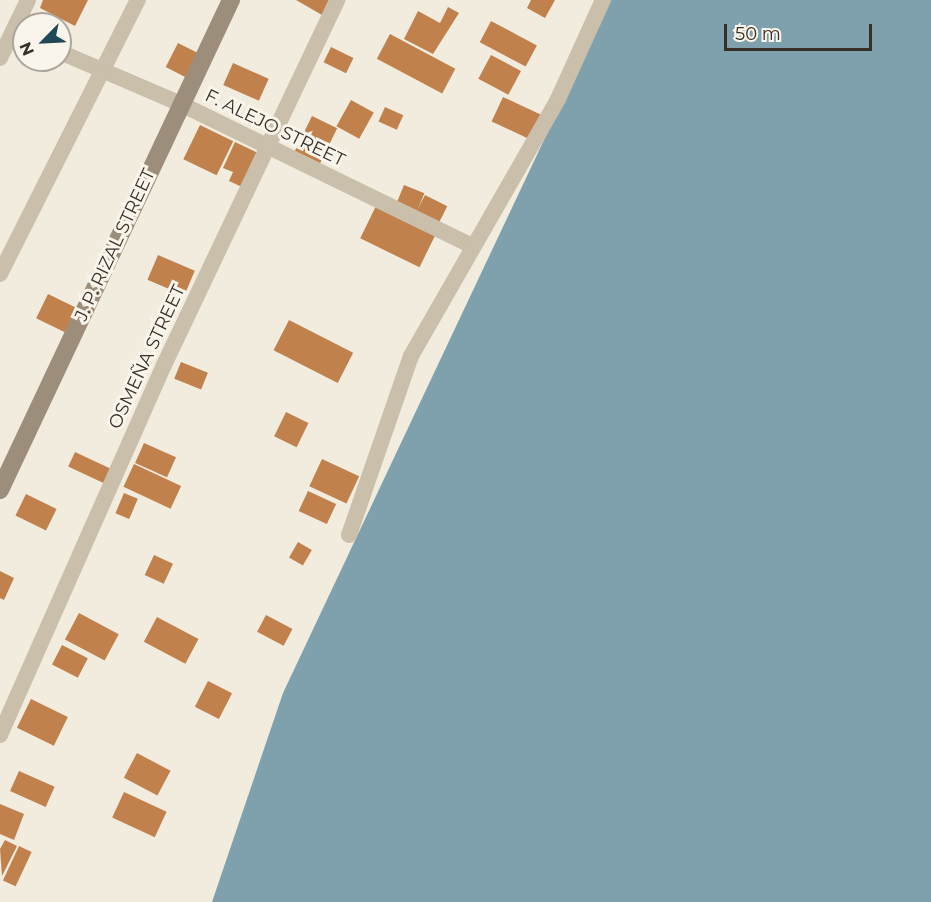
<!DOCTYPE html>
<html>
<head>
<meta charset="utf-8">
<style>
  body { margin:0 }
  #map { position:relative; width:931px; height:902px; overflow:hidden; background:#f1ecde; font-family:Montserrat,sans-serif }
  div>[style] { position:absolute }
  .water>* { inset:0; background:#7ea1ad }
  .building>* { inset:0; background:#c0814d; transform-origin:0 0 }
  .street>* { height:16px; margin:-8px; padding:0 8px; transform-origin:8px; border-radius:8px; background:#c9bfaa }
  .secondary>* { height:18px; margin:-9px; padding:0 9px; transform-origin:9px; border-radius:9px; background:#9d8e7c }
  span { translate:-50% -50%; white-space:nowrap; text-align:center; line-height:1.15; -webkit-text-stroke:6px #f9f5ea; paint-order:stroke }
  .street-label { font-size:18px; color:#373029 }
  .north { position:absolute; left:12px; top:12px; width:60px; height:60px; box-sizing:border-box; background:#f9f5ea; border:2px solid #aba69d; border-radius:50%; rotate:246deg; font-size:16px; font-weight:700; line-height:24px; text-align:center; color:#373029 }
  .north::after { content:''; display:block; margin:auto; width:21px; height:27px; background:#214856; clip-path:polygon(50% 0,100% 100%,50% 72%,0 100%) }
  .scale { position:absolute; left:724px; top:24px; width:148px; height:27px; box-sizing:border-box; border:3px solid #373029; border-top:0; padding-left:8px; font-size:18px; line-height:21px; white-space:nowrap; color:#373029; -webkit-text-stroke:4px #f9f5ea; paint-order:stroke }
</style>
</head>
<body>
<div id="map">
  <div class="water">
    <div style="clip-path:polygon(610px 0,931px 0,931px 902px,212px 902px,283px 693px)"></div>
  </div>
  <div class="building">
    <div style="clip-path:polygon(43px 0,88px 0,75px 26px,40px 8px)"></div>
    <div style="clip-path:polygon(296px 0,329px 0,322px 15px)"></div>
    <div style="clip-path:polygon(531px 0,555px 0,545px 18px,527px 8px)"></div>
    <div style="clip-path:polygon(448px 7px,459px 13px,433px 54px,404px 39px,418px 11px,440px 23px)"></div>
    <div style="left:491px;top:21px;width:52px;height:24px;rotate:28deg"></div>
    <div style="left:390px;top:34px;width:74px;height:28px;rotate:28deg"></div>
    <div style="left:178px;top:43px;width:25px;height:27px;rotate:27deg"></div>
    <div style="left:331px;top:47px;width:25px;height:17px;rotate:26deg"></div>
    <div style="left:491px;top:55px;width:34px;height:27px;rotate:28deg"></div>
    <div style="left:233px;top:63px;width:39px;height:24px;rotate:24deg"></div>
    <div style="left:503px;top:97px;width:42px;height:27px;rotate:25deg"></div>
    <div style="left:351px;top:100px;width:26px;height:30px;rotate:29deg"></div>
    <div style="left:385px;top:107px;width:20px;height:16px;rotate:24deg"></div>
    <div style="left:312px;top:116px;width:28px;height:39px;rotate:26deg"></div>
    <div style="left:200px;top:125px;width:37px;height:38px;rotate:26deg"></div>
    <div style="clip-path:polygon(235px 142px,258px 153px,242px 187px,229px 181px,233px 172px,223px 168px)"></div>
    <div style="left:404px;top:185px;width:22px;height:19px;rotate:22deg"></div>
    <div style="left:425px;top:195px;width:25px;height:20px;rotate:27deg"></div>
    <div style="left:376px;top:206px;width:66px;height:36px;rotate:26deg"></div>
    <div style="left:158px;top:255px;width:40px;height:27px;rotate:23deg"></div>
    <div style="left:48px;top:294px;width:32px;height:27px;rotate:26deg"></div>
    <div style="left:289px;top:320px;width:72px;height:34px;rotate:27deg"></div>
    <div style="left:181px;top:362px;width:29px;height:18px;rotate:22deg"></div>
    <div style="left:286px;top:412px;width:25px;height:27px;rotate:26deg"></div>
    <div style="left:144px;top:443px;width:35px;height:22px;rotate:24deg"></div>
    <div style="left:75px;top:452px;width:40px;height:16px;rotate:25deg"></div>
    <div style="left:322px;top:459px;width:41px;height:30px;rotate:25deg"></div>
    <div style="left:134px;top:464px;width:52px;height:25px;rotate:25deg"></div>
    <div style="left:308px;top:491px;width:31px;height:22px;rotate:25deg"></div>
    <div style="left:124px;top:493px;width:15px;height:22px;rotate:23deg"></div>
    <div style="left:26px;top:494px;width:34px;height:24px;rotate:26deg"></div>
    <div style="left:298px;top:542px;width:16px;height:18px;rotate:30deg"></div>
    <div style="left:154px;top:555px;width:21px;height:22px;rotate:25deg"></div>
    <div style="clip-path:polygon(0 571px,14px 578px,4px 600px,0 598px)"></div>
    <div style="left:79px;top:613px;width:45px;height:30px;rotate:28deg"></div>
    <div style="left:266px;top:615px;width:30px;height:19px;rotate:28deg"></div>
    <div style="left:157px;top:617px;width:47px;height:28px;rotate:28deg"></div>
    <div style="left:62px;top:645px;width:29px;height:22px;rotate:27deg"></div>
    <div style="left:208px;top:681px;width:27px;height:29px;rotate:27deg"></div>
    <div style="left:31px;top:699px;width:41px;height:32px;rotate:26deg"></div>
    <div style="left:137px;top:753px;width:38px;height:28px;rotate:28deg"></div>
    <div style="left:19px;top:771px;width:39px;height:22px;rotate:24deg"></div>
    <div style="left:124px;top:792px;width:47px;height:28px;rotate:25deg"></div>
    <div style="clip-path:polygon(0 804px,24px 814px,14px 840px,0 834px)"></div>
    <div style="clip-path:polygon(5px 840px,17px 846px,2px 876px,0 849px)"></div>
    <div style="left:19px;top:846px;width:14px;height:38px;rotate:25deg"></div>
  </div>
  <div class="street">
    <div style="left:60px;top:52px;width:132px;rotate:23.3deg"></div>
    <div style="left:181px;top:104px;width:322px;rotate:26deg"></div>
    <div style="left:0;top:58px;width:64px;rotate:-64.2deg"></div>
    <div style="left:0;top:274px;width:307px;rotate:-63.3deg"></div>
    <div style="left:349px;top:535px;width:189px;rotate:-70.9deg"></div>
    <div style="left:411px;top:356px;width:296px;rotate:-60.2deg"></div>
    <div style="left:558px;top:99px;width:109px;rotate:-65.6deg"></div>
    <div style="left:0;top:735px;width:405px;rotate:-66.1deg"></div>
    <div style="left:164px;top:365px;width:404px;rotate:-64.6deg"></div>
  </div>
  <div class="secondary">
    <div style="left:0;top:490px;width:542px;rotate:-64.76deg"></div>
  </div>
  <div class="street-label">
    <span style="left:275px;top:128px;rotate:26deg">F. ALEJO STREET</span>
    <span style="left:115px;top:245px;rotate:-65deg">J. P. RIZAL STREET</span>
    <span style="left:147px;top:357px;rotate:-65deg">OSMEÑA STREET</span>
  </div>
  <div class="north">N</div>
  <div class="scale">50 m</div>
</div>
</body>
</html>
